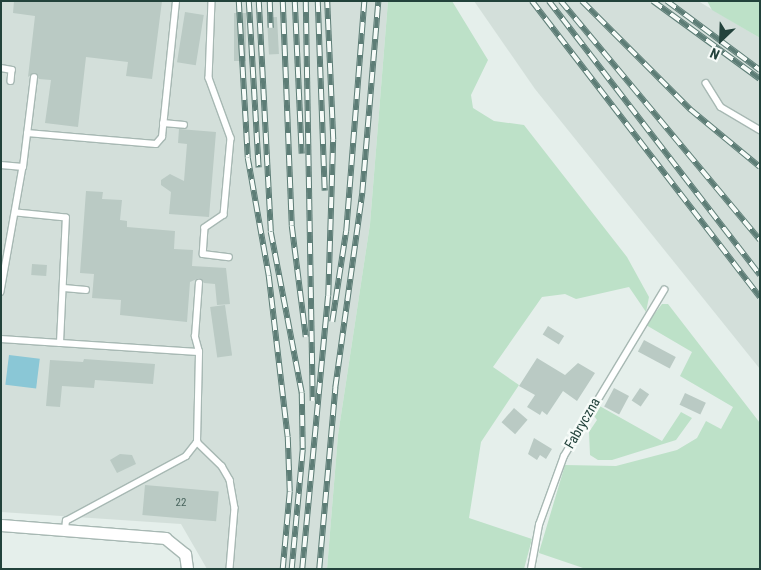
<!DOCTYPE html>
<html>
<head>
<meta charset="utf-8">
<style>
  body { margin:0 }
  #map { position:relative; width:761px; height:570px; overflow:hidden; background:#e5efeb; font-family:"Roboto Condensed",sans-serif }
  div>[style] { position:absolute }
  .built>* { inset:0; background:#d3dfda }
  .green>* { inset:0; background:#bde1c8 }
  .water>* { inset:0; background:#8ac7d6; transform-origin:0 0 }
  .building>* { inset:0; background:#bacac4; transform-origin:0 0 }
  .roads { filter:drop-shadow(1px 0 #a7b8b3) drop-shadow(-1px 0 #a7b8b3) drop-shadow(0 1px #a7b8b3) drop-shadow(0 -1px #a7b8b3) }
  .service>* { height:5.5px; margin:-2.75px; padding:0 2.75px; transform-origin:2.75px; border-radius:2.75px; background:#fff }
  .minor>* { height:11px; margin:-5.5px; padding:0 5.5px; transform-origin:5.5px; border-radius:5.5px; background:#fff }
  .rail>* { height:5.5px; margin-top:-2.75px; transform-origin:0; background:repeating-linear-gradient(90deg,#f6fbf8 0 11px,#5d7d76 0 22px); box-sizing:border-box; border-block:1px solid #5d7d76 }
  span { translate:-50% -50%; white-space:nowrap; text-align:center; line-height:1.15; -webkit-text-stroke:5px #f6fbf8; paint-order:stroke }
  .number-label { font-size:11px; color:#48645d }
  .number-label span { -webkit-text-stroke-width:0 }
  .street-label { font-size:14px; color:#22423b }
  .frame { position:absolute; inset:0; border:2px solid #22423b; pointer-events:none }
  .north { position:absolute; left:696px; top:15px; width:50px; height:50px; -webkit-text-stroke:4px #f6fbf8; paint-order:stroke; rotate:204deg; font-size:14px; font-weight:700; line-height:20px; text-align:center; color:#22423b }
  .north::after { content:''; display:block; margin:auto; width:18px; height:22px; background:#22423b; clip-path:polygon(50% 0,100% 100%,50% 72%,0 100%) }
</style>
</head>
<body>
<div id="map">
  <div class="built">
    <div style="clip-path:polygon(1px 1px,388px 1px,370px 224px,338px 435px,327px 569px,207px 569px,181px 524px,1px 512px)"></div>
    <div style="clip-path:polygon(474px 1px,698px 1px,760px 38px,760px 369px,535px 89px)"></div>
  </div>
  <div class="green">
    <div style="clip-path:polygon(388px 1px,452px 1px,488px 60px,471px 95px,473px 108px,494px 121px,524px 125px,627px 257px,649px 297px,646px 312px,629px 287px,576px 299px,565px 294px,542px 297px,493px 367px,519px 385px,481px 442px,469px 518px,532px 539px,524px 569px,327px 569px,338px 435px,370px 224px)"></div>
    <div style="clip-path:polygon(707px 1px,760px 1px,760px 38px,712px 10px)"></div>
    <div style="clip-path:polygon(662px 304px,668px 304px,760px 423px,760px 569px,586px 569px,539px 553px,534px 569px,565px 465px,616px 466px,677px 450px,697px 438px,706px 421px,721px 429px,733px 407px,680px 376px,692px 352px,646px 325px)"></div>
    <div style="clip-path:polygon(596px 404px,662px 441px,681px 412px,692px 418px,676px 440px,612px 460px,598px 460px,590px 455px,589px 432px,597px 420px,592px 413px)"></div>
  </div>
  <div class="water">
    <div style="left:9px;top:355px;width:31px;height:30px;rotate:7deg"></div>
  </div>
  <div class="building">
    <div style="clip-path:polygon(14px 1px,162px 1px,152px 79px,126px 76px,128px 62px,86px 57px,78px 127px,45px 123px,51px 80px,39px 79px,34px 73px,28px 77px,35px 16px,13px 13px)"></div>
    <div style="left:185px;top:12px;width:19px;height:51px;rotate:9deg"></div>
    <div style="left:234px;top:13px;width:12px;height:48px"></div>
    <div style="left:277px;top:17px;width:37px;height:10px;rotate:87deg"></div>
    <div style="clip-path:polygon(179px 129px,216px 132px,209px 217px,169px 214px,171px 192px,161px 185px,161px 180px,170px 174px,184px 181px,187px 144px,178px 143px)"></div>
    <div style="clip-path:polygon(86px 191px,103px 192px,102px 199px,122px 200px,120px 220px,127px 221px,127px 227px,175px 231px,174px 249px,193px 250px,192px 266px,226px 268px,230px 304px,217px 305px,215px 284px,204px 283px,199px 278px,190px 282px,187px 322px,120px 315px,121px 300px,92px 298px,94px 274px,80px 273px)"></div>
    <div style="left:32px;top:264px;width:15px;height:11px;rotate:4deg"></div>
    <div style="left:225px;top:305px;width:51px;height:15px;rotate:82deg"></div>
    <div style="left:548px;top:326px;width:19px;height:10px;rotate:32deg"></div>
    <div style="left:644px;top:340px;width:36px;height:13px;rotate:28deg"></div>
    <div style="clip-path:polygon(537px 358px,565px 375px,578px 363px,595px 373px,577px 401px,563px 391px,547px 415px,542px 411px,540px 415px,527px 407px,535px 395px,519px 386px)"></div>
    <div style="clip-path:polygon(84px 359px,155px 364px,153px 384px,95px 380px,94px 388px,62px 386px,60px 407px,46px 406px,50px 360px,83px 362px)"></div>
    <div style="left:614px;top:388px;width:17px;height:21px;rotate:28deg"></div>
    <div style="left:640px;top:388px;width:11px;height:15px;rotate:34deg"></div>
    <div style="left:685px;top:393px;width:23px;height:13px;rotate:25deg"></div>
    <div style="left:514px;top:408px;width:18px;height:19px;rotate:41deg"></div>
    <div style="clip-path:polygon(534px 438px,552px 449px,546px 459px,540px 455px,537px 460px,528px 454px)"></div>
    <div style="clip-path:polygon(120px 454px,132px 455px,136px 464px,117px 473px,110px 460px)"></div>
    <div style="left:145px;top:485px;width:74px;height:30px;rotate:5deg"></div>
  </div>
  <div class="roads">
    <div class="service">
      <div style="left:212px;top:1px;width:77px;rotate:92.2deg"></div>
      <div style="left:209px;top:78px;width:64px;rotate:69.9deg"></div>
      <div style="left:231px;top:138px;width:77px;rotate:95.2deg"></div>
      <div style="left:224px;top:215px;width:23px;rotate:146deg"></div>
      <div style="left:205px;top:228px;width:26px;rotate:94deg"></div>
      <div style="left:203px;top:254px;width:26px;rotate:7deg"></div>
      <div style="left:1px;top:68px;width:11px;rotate:10deg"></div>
      <div style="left:12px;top:70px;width:11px;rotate:95deg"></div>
      <div style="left:706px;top:83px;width:28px;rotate:58deg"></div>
      <div style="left:721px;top:107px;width:45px;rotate:30.5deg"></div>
      <div style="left:163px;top:123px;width:21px;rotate:5deg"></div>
      <div style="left:27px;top:133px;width:129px;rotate:4.9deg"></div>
      <div style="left:156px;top:144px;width:9px;rotate:-49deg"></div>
      <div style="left:162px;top:137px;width:137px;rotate:-84.1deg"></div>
      <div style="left:1px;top:165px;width:22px;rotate:5deg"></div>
      <div style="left:23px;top:167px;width:127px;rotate:100deg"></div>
      <div style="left:23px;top:167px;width:90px;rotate:-83deg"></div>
      <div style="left:64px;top:288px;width:22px;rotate:5deg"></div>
      <div style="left:1px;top:339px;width:59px;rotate:3.9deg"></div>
      <div style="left:60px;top:343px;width:125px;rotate:-87.3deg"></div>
      <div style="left:66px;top:218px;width:49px;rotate:-174.2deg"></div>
      <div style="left:60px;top:343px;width:139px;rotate:3.7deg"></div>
      <div style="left:197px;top:442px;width:35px;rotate:44deg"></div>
      <div style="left:222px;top:466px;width:16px;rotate:60deg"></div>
      <div style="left:230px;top:480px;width:28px;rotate:80deg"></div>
      <div style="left:235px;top:508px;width:61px;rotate:94.7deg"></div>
      <div style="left:65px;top:530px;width:9px;rotate:-84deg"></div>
      <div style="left:66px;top:521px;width:136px;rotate:-28.4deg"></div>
      <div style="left:186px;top:456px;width:18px;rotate:-52deg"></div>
      <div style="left:197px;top:442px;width:90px;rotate:-88.7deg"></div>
      <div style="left:199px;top:352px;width:16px;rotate:-105deg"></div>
      <div style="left:195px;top:337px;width:54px;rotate:-85.8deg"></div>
      <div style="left:531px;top:569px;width:45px;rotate:-79.7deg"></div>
      <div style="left:539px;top:525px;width:73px;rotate:-70.1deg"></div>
      <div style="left:564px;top:456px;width:194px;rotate:-58.9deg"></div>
    </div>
    <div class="minor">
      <div style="left:1px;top:525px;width:165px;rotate:4.5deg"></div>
      <div style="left:165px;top:538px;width:26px;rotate:39deg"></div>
      <div style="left:185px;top:554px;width:15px;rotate:82deg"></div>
    </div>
  </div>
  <div class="rail">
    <div style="left:239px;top:1px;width:157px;rotate:86.7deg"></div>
    <div style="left:248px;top:158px;width:120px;rotate:79.9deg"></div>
    <div style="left:269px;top:276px;width:162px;rotate:83.3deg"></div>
    <div style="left:288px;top:437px;width:55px;rotate:87.9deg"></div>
    <div style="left:290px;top:492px;width:77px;rotate:95.2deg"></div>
    <div style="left:249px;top:1px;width:167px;rotate:86.6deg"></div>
    <div style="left:259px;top:1px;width:231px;rotate:87deg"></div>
    <div style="left:271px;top:232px;width:164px;rotate:79.1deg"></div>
    <div style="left:302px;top:393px;width:57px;rotate:89deg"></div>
    <div style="left:303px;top:450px;width:120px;rotate:95.3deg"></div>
    <div style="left:270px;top:1px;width:27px;rotate:88deg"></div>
    <div style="left:283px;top:1px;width:225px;rotate:87.7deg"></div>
    <div style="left:292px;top:226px;width:112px;rotate:82.8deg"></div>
    <div style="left:295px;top:1px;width:153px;rotate:87.4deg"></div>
    <div style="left:306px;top:1px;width:400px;rotate:89deg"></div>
    <div style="left:318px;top:1px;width:190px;rotate:87.9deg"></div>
    <div style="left:532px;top:1px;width:374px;rotate:52.4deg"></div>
    <div style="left:549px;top:1px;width:346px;rotate:52.4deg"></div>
    <div style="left:561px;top:1px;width:311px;rotate:50.2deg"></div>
    <div style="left:582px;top:1px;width:153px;rotate:45deg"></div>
    <div style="left:690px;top:109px;width:91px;rotate:39.6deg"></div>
    <div style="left:653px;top:1px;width:132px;rotate:36.1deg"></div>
    <div style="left:667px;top:1px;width:116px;rotate:36.6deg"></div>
    <div style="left:332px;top:322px;width:92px;rotate:-81.3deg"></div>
    <div style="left:346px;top:231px;width:231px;rotate:-85.5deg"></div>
    <div style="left:302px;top:569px;width:274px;rotate:-84.6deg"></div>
    <div style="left:328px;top:296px;width:156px;rotate:-88.2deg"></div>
    <div style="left:333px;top:140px;width:139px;rotate:-92.5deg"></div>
    <div style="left:319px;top:569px;width:182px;rotate:-84.9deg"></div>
    <div style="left:335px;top:388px;width:197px;rotate:-82.1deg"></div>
    <div style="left:362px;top:193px;width:193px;rotate:-85.2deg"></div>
  </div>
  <div class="number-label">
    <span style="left:181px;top:503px">22</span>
  </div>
  <div class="street-label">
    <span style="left:582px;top:423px;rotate:-60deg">Fabryczna</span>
  </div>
  <div class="frame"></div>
  <div class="north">N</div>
</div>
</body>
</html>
